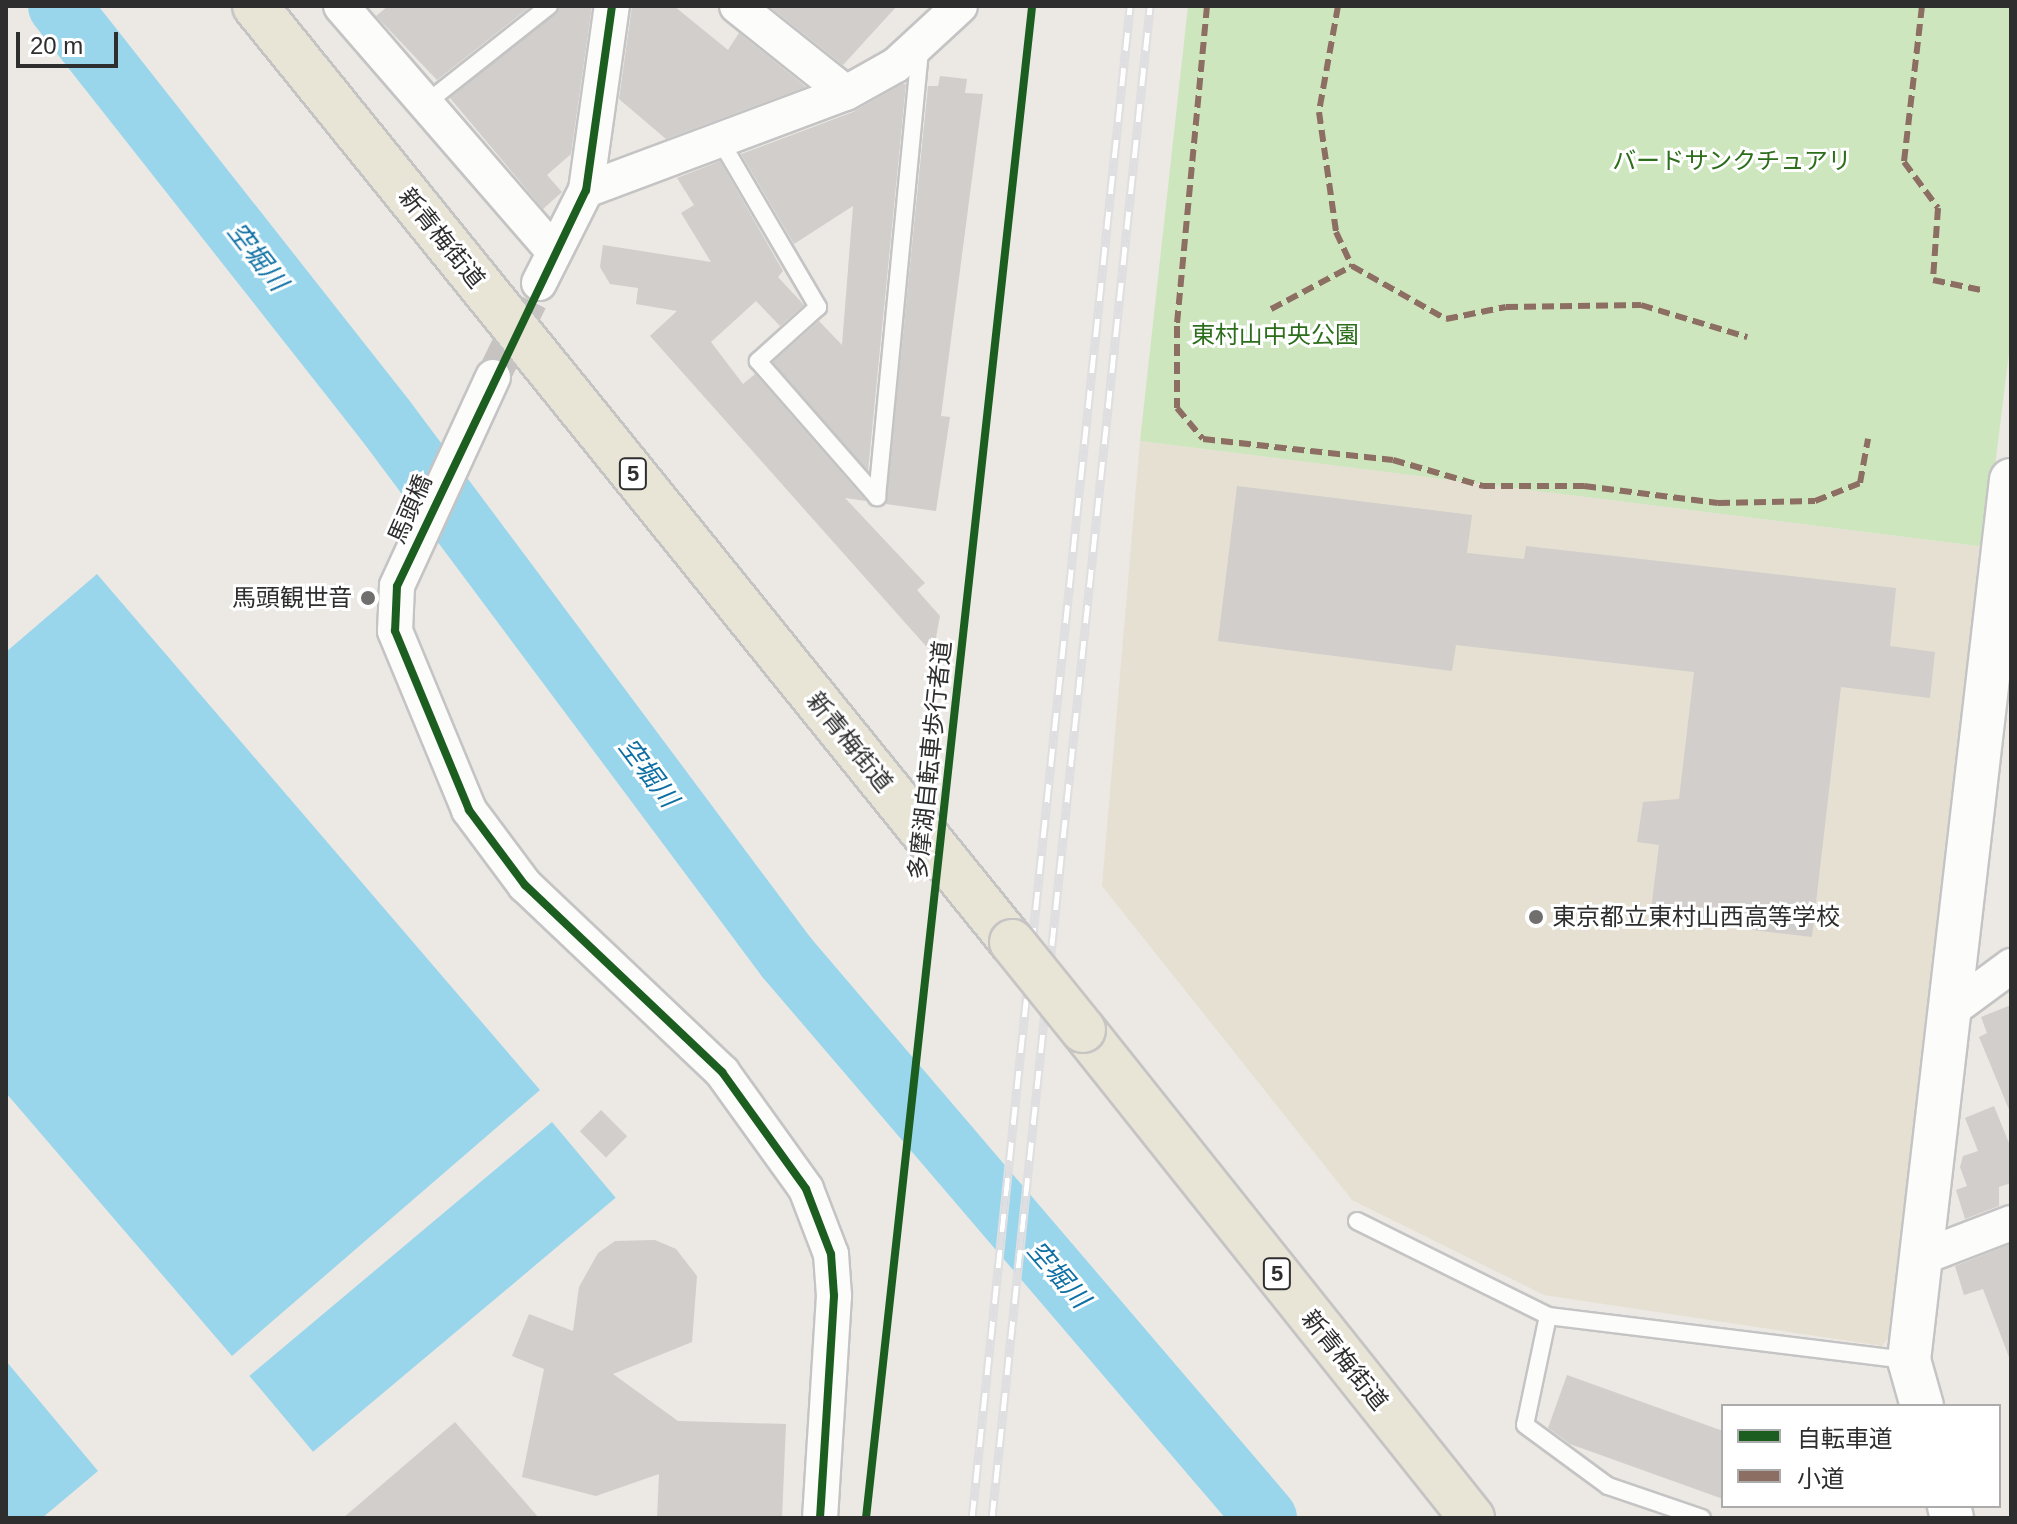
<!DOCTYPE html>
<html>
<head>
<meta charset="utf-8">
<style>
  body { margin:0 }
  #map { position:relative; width:2017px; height:1524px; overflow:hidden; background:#ece8e4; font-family:Helvetica,"Noto Sans JP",sans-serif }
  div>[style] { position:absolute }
  .education>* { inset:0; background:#e6e0d3 }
  .green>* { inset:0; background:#cee6be }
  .water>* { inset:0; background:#99d6ec; transform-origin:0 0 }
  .river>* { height:62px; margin:-31px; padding:0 31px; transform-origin:31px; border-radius:31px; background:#99d6ec }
  .building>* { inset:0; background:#d1cecb; transform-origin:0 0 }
  .minor-tunnel>* { height:34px; margin-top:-17px; transform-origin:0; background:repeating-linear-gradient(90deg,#c6c3c0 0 34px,transparent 0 51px) }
  .roads { filter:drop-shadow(2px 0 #c5c4c5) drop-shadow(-2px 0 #c5c4c5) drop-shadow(0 2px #c5c4c5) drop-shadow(0 -2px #c5c4c5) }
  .service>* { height:16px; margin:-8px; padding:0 8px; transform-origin:8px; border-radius:8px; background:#fcfcfb }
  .minor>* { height:34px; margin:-17px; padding:0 17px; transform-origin:17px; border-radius:17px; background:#fcfcfb }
  .tertiary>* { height:42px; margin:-21px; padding:0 21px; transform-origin:21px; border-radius:21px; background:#fcfcfb }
  .primary>* { height:44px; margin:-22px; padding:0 22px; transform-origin:22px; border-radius:22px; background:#e8e4d6 }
  .rail>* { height:9px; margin-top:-4.5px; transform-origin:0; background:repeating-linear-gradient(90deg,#fff 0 18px,#dfdfe1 0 36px); box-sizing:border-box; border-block:2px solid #dfdfe1 }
  .bridges { filter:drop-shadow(2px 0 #c6c5c4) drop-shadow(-2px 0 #c6c5c4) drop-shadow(0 2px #c6c5c4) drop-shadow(0 -2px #c6c5c4) }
  .primary-bridge>* { height:44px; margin:-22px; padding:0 22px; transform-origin:22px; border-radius:22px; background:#e8e4d6 }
  .quiet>* { height:6px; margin-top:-3px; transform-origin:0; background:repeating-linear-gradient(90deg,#8d6e63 0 12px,transparent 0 18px) }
  .cycleway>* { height:8px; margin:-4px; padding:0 4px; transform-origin:4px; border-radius:4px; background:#1b5e20 }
  .dots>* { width:22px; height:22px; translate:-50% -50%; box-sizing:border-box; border:4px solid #fff; border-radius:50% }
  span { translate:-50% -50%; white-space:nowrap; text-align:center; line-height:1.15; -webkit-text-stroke:6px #fff; paint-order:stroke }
  .shield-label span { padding:2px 6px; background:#fff; border:2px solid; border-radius:6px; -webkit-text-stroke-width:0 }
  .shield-label { font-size:22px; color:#2e2e2e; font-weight:700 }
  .park-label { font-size:24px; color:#2c6e1b }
  .street-label { font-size:24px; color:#2e2e2e }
  .poi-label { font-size:24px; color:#2e2e2e }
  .right { translate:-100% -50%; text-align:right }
  .left { translate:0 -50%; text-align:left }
  .water-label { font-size:26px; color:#0d6fa3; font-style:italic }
  .frame { position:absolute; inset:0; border:8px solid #2e2e2e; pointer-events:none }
  .legend { position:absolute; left:1721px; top:1404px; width:280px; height:104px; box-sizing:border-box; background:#fff; border:2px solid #ababab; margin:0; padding:10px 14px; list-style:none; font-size:24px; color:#2e2e2e }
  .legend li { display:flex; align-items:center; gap:16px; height:40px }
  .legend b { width:40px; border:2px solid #ababab }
  .scale { position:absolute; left:16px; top:32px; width:102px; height:36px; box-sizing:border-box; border:4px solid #2e2e2e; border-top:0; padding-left:10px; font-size:24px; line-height:28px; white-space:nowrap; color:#2e2e2e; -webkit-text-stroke:6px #fff; paint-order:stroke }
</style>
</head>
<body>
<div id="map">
  <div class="education">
    <div style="clip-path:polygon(1140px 441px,1985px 547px,1895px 1330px,1882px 1346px,1544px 1295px,1352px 1200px,1102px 886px)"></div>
  </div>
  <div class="green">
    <div style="clip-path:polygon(1188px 6px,2011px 6px,2011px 337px,1985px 547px,1140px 441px)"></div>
  </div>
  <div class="water">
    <div style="clip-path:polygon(97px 574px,540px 1090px,232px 1356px,6px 1093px,6px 652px)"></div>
    <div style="left:552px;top:1122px;width:99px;height:395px;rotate:50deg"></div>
    <div style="clip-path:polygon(6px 1361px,98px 1471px,42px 1518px,6px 1518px)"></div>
  </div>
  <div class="river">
    <div style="left:59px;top:6px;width:528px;rotate:51.76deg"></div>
    <div style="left:386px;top:421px;width:670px;rotate:53.25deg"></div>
    <div style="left:787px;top:958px;width:737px;rotate:49.46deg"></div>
  </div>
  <div class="building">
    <div style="clip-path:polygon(388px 6px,531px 6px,437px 80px,376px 16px)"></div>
    <div style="clip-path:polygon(560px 6px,592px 6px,571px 154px,547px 175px,562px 192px,543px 209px,450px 98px)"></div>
    <div style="clip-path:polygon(632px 6px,674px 6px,728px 50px,739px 33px,806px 87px,666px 139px,619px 99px)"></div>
    <div style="clip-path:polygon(769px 6px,897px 6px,843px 65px)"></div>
    <div style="clip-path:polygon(940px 76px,967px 79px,965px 93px,983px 94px,941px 416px,950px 417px,936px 511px,886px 504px,928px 86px,938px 86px)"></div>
    <div style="clip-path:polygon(902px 84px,906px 84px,868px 471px,773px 362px,819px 321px,842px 345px,853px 206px,794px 244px,741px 154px,853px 112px)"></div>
    <div style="clip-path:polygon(720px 161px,783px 271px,778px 277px,804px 305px,780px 326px,756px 301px,711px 342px,743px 384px,755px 374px,866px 501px,845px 498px,925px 583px,917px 590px,940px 616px,933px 654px,650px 336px,677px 311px,636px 304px,638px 288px,610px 284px,600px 267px,603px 245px,711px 262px,681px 213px,694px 205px,677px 178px)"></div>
    <div style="clip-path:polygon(1237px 486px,1472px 515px,1467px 553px,1524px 559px,1526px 546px,1896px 588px,1890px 646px,1935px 652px,1930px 698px,1841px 687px,1812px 937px,1650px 918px,1659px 845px,1637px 842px,1643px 802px,1679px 799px,1694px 672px,1456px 645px,1452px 671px,1218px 641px)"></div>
    <div style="clip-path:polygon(2011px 1005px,2011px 1112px,2010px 1112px,1979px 1037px,1987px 1033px,1981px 1017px)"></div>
    <div style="clip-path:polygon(1994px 1106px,2011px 1148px,2011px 1183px,1999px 1187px,1999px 1206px,1965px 1219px,1956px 1190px,1967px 1186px,1960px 1167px,1963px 1156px,1978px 1151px,1965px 1118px)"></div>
    <div style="left:601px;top:1110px;width:37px;height:30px;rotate:45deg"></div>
    <div style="clip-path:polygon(655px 1240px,676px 1249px,697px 1276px,692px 1342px,613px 1374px,678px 1421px,786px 1424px,782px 1518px,657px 1518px,659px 1474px,596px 1496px,522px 1477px,544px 1369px,512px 1356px,529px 1314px,573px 1331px,579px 1287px,598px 1253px,615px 1241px)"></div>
    <div style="clip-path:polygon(2011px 1244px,2011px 1357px,2009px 1357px,1983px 1289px,1964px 1295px,1955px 1266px)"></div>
    <div style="clip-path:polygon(1567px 1375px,1723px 1431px,1723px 1499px,1570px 1444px,1548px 1428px)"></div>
    <div style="clip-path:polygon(455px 1422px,539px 1518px,343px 1518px)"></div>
  </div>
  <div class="minor-tunnel">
    <div style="left:493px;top:377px;width:105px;rotate:-63.9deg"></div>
  </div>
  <div class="roads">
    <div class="service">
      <div style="left:425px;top:104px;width:158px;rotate:-38.3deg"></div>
      <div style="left:720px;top:140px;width:194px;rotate:59.6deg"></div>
      <div style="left:818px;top:307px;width:81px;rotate:138deg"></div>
      <div style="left:758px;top:361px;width:181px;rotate:48.8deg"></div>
      <div style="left:877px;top:497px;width:450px;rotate:-84.5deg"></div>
      <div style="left:1357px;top:1221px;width:213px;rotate:26.4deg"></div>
      <div style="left:1548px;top:1316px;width:363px;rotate:7deg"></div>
      <div style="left:1548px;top:1316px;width:111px;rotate:101.9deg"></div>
      <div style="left:1525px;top:1425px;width:103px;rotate:36.3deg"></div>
      <div style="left:1608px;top:1486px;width:99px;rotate:18.8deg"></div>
    </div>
    <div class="minor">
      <div style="left:341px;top:6px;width:325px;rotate:49.1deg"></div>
      <div style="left:737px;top:6px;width:139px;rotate:38.6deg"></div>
      <div style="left:586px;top:190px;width:278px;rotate:-20.5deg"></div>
      <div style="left:846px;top:93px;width:57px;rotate:-29.2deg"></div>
      <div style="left:896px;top:65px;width:87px;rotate:-42.7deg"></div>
      <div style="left:539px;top:283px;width:104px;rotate:-63.2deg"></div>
      <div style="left:586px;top:190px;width:186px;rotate:-82deg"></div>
      <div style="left:493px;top:377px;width:230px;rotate:114.7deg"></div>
      <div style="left:397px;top:586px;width:45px;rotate:92.5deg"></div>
      <div style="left:395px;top:631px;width:194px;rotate:67.5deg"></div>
      <div style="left:469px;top:810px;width:94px;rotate:53.3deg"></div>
      <div style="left:525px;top:885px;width:272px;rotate:43.5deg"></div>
      <div style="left:722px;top:1072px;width:144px;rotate:54.3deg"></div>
      <div style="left:806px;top:1189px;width:70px;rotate:69deg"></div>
      <div style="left:831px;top:1254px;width:42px;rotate:85.9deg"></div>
      <div style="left:834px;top:1296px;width:222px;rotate:93.6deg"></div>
      <div style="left:1946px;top:1014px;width:81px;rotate:-36.4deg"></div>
      <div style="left:1920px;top:1258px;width:97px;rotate:-21deg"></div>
    </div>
    <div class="tertiary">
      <div style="left:1922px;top:1406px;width:48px;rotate:-105.8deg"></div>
      <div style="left:1909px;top:1360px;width:886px;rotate:-83.39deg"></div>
      <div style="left:1949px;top:1506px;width:12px;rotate:76deg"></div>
    </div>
    <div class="primary">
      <div style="left:255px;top:6px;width:1204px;rotate:51.04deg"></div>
      <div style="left:1083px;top:1030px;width:624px;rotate:51.44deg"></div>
    </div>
  </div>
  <div class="rail">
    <div style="left:972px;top:1518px;width:1520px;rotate:-84.03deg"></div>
    <div style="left:992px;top:1518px;width:1520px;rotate:-84.03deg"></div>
  </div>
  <div class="bridges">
    <div class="primary-bridge">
      <div style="left:1012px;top:942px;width:113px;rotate:51.1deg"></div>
    </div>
  </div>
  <div class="quiet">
    <div style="left:1207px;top:6px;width:321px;rotate:95.4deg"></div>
    <div style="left:1177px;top:326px;width:82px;rotate:90deg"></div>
    <div style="left:1177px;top:408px;width:40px;rotate:50deg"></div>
    <div style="left:1203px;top:439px;width:191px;rotate:6.3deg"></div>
    <div style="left:1393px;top:460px;width:94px;rotate:16.1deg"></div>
    <div style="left:1483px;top:486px;width:101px"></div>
    <div style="left:1584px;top:486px;width:135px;rotate:7.2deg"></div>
    <div style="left:1718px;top:503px;width:97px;rotate:-1.2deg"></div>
    <div style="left:1815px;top:501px;width:48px;rotate:-21.8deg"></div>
    <div style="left:1860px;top:483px;width:45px;rotate:-79.7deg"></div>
    <div style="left:1338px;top:6px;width:108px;rotate:100.2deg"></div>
    <div style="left:1319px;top:112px;width:121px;rotate:81.9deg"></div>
    <div style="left:1336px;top:232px;width:38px;rotate:65deg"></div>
    <div style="left:1352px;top:266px;width:108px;rotate:29.4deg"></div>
    <div style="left:1446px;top:319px;width:61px;rotate:-11.3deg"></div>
    <div style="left:1506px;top:307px;width:135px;rotate:-0.8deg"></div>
    <div style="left:1641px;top:305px;width:111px;rotate:16.8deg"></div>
    <div style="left:1922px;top:6px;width:157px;rotate:96.6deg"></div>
    <div style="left:1904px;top:162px;width:57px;rotate:53.5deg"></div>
    <div style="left:1938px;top:208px;width:72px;rotate:94deg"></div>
    <div style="left:1933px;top:280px;width:49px;rotate:11.8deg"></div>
    <div style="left:1271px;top:309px;width:92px;rotate:-28deg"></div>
  </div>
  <div class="cycleway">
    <div style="left:612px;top:6px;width:186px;rotate:98deg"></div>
    <div style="left:586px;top:190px;width:439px;rotate:115.5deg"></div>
    <div style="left:397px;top:586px;width:45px;rotate:92.5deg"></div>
    <div style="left:395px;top:631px;width:194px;rotate:67.5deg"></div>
    <div style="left:469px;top:810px;width:94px;rotate:53.3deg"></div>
    <div style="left:525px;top:885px;width:272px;rotate:43.5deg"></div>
    <div style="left:722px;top:1072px;width:144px;rotate:54.3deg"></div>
    <div style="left:806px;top:1189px;width:70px;rotate:69deg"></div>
    <div style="left:831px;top:1254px;width:42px;rotate:85.9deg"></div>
    <div style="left:834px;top:1296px;width:222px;rotate:93.6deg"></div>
    <div style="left:866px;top:1518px;width:1521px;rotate:-83.73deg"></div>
  </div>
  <div class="dots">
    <div style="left:368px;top:598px;background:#706f6e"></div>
    <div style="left:1536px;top:917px;background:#706f6e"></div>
  </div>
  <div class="shield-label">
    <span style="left:633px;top:474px">5</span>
    <span style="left:1277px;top:1274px">5</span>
  </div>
  <div class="park-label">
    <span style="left:1732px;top:161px">バードサンクチュアリ</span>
    <span style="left:1275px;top:335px">東村山中央公園</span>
  </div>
  <div class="street-label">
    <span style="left:442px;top:238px;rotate:51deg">新青梅街道</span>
    <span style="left:410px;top:509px;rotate:-66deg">馬頭橋</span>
    <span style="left:850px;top:742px;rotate:51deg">新青梅街道</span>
    <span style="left:930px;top:760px;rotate:-84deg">多摩湖自転車歩行者道</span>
    <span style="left:1345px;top:1360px;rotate:51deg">新青梅街道</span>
  </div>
  <div class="poi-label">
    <span class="right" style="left:352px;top:598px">馬頭観世音</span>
    <span class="left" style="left:1552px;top:917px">東京都立東村山西高等学校</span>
  </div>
  <div class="water-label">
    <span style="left:257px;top:257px;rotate:52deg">空堀川</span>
    <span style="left:648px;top:773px;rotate:53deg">空堀川</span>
    <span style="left:1058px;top:1275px;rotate:49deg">空堀川</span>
  </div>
  <div class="frame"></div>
  <ul class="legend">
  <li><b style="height:10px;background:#1b5e20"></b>自転車道</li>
  <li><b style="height:10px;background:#8d6e63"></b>小道</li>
  </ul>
  <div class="scale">20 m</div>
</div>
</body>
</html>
